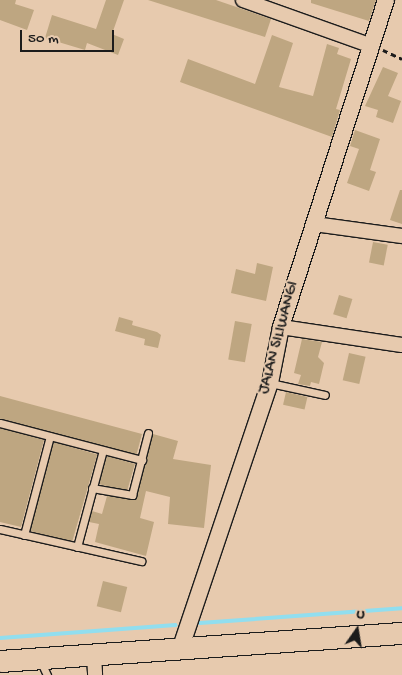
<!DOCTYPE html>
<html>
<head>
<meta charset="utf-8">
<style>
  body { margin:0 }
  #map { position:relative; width:402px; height:675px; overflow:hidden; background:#e7caae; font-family:"Gochi Hand",sans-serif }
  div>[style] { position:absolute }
  .stream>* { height:4px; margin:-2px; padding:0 2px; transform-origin:2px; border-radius:2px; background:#91deef }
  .building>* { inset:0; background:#bea681; transform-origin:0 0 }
  .path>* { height:2.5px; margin-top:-1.25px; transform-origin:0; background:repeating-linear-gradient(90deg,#1c1c1c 0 5px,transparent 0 9px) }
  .roads { filter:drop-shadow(1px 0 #1c1c1c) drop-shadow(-1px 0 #1c1c1c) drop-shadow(0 1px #1c1c1c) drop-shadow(0 -1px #1c1c1c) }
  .service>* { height:7px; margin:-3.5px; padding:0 3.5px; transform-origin:3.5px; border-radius:3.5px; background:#e7caae }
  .minor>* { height:14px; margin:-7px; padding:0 7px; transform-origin:7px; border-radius:7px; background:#e7caae }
  .tertiary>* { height:16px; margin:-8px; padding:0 8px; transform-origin:8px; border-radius:8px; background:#e7caae }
  .primary>* { height:21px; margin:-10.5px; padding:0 10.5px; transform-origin:10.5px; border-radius:10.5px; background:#e7caae }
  span { translate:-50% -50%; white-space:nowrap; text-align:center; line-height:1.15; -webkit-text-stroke:4px #e7caae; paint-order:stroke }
  .street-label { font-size:16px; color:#1c1c1c }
  .north { position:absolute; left:332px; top:605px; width:50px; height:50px; -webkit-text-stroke:4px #e7caae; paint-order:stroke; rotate:13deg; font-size:14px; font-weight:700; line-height:20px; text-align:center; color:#1c1c1c }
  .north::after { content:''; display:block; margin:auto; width:18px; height:22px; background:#1c1c1c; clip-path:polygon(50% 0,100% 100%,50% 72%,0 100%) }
  .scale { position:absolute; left:20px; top:30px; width:94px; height:22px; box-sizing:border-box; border:2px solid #1c1c1c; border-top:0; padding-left:6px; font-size:15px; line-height:18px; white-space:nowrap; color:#1c1c1c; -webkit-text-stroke:4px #e7caae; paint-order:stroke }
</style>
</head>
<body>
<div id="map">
  <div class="stream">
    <div style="left:200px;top:623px;width:203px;rotate:-4.2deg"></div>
    <div style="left:0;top:638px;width:176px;rotate:-4.2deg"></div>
  </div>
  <div class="building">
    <div style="clip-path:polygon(0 0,16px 0,15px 4px,34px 10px,27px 30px,0 20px)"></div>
    <div style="clip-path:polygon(106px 0,124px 0,112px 34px,124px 39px,118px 55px,87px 43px,85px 50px,45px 38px,52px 15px,96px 29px)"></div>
    <div style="clip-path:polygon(148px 0,216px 0,271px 19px,265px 37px)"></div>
    <div style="clip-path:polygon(311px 0,376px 0,369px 21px,311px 3px)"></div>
    <div style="clip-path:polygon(272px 35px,293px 43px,279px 87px,313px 96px,327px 44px,339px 48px,337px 54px,351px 59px,336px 109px,340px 110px,332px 137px,180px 82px,188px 59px,255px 84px)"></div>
    <div style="clip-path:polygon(383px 67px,398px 73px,388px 96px,401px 101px,393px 123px,376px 117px,378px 110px,365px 106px)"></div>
    <div style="clip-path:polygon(355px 130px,380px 139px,370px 170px,376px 172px,369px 191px,347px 183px,359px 149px,350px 146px)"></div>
    <div style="clip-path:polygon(400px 190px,402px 190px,402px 224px,390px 220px)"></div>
    <div style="left:373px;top:242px;width:15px;height:21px;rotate:11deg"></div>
    <div style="clip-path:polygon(257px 263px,273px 267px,266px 301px,231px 293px,236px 269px,255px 274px)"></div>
    <div style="left:339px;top:295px;width:14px;height:20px;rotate:17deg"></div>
    <div style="clip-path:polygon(119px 317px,133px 321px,132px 325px,157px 332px,161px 335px,158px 348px,144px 345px,145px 339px,115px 331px)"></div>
    <div style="left:235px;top:321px;width:17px;height:39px;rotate:10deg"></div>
    <div style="clip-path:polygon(302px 339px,322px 342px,318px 357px,324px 363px,319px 384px,311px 382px,310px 386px,298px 384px,301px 375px,294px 373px)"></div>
    <div style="left:349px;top:353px;width:17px;height:28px;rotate:13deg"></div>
    <div style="left:286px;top:392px;width:22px;height:13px;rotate:13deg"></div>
    <div style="left:0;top:396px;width:147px;height:22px;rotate:15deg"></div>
    <div style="clip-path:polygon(0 428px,44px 440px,21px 527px,0 522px)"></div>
    <div style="clip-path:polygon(153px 434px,178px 441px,173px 459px,211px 465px,204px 528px,168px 524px,170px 497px,146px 491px,140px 518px,154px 522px,146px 556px,95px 542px,99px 524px,89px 522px,92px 511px,102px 514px,107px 496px,136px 498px)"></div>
    <div style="left:54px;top:442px;width:45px;height:92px;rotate:16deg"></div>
    <div style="left:107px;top:456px;width:29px;height:29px;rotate:16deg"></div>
    <div style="left:103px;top:581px;width:25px;height:26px;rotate:14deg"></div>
  </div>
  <div class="path">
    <div style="left:383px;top:50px;width:21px;rotate:25deg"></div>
  </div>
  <div class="roads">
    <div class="service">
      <div style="left:270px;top:383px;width:56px;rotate:12.3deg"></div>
      <div style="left:0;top:423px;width:147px;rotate:14.6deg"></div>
      <div style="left:92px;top:488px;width:41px;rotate:9.9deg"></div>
      <div style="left:132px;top:495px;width:64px;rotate:-75.5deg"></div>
      <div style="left:0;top:529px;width:145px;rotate:12.8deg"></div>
      <div style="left:24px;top:535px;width:102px;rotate:-75.3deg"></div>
      <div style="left:77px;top:547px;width:100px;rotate:-75deg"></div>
      <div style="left:40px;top:660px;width:17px;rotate:65deg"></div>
    </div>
    <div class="minor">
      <div style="left:243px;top:0;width:137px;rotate:19.6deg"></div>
      <div style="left:314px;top:224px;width:89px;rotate:7.8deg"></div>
      <div style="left:281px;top:327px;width:122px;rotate:8.5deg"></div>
      <div style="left:94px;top:654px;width:21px;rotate:87deg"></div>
    </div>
    <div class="tertiary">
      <div style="left:181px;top:647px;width:279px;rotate:-71.4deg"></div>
      <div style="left:270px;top:383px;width:57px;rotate:-78.9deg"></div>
      <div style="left:281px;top:327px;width:343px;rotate:-72.2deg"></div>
    </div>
    <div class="primary">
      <div style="left:0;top:661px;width:403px;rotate:-4deg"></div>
    </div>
  </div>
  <div class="street-label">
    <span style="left:280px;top:338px;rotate:-75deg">JALAN SILIWANGI</span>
  </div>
  <div class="north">U</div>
  <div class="scale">50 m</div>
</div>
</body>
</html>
